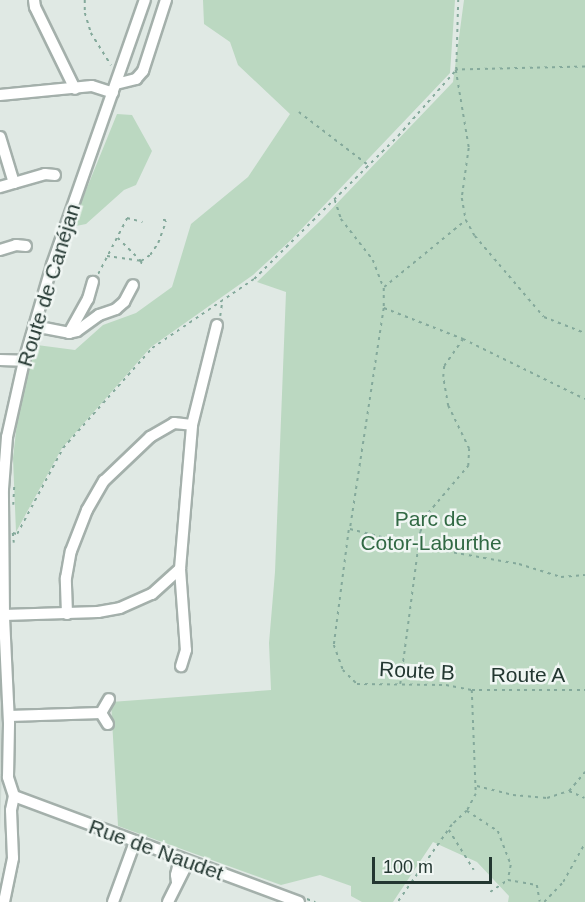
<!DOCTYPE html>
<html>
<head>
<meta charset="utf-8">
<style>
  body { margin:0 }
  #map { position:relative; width:585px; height:902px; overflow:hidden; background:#e0e9e4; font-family:Arial,sans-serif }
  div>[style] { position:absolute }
  .built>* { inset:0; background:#ced9d3 }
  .green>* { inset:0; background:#bbd8c1 }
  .path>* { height:1.5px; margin-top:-0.75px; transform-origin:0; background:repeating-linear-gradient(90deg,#84a99b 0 3px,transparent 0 7.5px) }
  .roads { filter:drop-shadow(2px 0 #a4b0ab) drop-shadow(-2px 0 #a4b0ab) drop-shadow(0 2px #a4b0ab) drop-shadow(0 -2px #a4b0ab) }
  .minor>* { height:10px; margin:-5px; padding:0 5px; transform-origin:5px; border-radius:5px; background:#fff }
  span { translate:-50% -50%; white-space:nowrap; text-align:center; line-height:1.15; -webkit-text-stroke:5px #f0f6f3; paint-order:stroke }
  .street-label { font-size:21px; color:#233731 }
  .park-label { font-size:21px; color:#316944 }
  .scale { position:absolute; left:372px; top:857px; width:120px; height:27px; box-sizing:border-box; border:3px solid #233731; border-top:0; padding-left:8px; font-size:18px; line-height:21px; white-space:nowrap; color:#233731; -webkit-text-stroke:4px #f0f6f3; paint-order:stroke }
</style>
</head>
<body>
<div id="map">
  <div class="built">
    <div style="clip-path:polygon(0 635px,4px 705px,0 831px)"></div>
  </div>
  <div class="green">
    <div style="clip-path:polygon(203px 0,455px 0,450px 73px,292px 239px,253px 275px,151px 347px,62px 448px,16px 532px,13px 458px,18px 413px,30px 362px,37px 345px,75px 350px,103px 325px,136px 313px,172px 287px,191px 224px,248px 177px,290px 114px,238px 65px,230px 42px,204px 24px)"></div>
    <div style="clip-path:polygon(464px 0,585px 0,585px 902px,508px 902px,509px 896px,477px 862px,433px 842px,393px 902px,362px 902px,351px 896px,351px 886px,320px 875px,281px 885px,118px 826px,111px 702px,271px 690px,269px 643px,275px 572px,286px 292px,257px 282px,322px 219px,453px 82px)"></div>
    <div style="clip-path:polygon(117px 114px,132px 115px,152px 151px,136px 185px,124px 190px,86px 224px,71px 227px)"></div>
  </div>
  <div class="path">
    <div style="left:85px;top:0;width:13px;rotate:90deg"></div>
    <div style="left:85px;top:13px;width:21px;rotate:73deg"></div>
    <div style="left:91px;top:33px;width:38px;rotate:58deg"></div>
    <div style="left:585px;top:67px;width:129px;rotate:178.7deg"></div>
    <div style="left:456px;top:70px;width:79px;rotate:80.5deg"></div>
    <div style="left:469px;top:148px;width:50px;rotate:98deg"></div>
    <div style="left:462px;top:198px;width:22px;rotate:80deg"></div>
    <div style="left:466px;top:220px;width:18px;rotate:61deg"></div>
    <div style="left:475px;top:236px;width:106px;rotate:49.6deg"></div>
    <div style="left:544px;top:317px;width:44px;rotate:21.3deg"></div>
    <div style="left:299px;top:112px;width:87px;rotate:37.5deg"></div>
    <div style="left:335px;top:200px;width:20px;rotate:72deg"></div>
    <div style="left:341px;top:219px;width:52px;rotate:52deg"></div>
    <div style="left:373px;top:260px;width:30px;rotate:69deg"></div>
    <div style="left:384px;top:288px;width:20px;rotate:90deg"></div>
    <div style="left:384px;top:308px;width:224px;rotate:98.7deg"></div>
    <div style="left:350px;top:529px;width:69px;rotate:14.2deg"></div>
    <div style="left:417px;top:546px;width:104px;rotate:10deg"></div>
    <div style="left:519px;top:564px;width:44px;rotate:17.2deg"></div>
    <div style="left:561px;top:577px;width:24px;rotate:-5deg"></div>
    <div style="left:118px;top:238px;width:33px;rotate:45deg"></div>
    <div style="left:141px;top:261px;width:11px;rotate:-34deg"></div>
    <div style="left:150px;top:255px;width:14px;rotate:-56deg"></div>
    <div style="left:158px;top:243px;width:23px;rotate:-70deg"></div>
    <div style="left:166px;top:221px;width:7px;rotate:-164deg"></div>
    <div style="left:107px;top:256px;width:34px;rotate:8deg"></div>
    <div style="left:141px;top:261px;width:6px;rotate:72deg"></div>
    <div style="left:98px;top:274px;width:63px;rotate:-62.6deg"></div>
    <div style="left:127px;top:218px;width:16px;rotate:14deg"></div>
    <div style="left:384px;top:287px;width:106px;rotate:-39.3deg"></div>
    <div style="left:384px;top:308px;width:85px;rotate:21.4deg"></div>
    <div style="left:463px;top:339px;width:136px;rotate:26.2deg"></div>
    <div style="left:220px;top:316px;width:15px;rotate:-82deg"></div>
    <div style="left:13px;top:505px;width:22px;rotate:-87deg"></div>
    <div style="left:349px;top:530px;width:116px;rotate:97.4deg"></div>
    <div style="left:334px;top:645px;width:27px;rotate:70deg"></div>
    <div style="left:343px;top:670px;width:20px;rotate:45deg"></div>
    <div style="left:357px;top:684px;width:89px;rotate:0.6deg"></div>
    <div style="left:446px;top:685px;width:26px;rotate:11deg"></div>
    <div style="left:472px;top:690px;width:104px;rotate:87.8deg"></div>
    <div style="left:476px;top:794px;width:19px;rotate:118deg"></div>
    <div style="left:467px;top:811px;width:21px;rotate:137deg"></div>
    <div style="left:452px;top:825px;width:94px;rotate:125deg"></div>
    <div style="left:13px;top:533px;width:10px;rotate:84deg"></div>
    <div style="left:13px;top:533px;width:4px;rotate:14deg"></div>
    <div style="left:17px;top:534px;width:98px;rotate:-61.9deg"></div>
    <div style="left:63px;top:448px;width:134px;rotate:-48.3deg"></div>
    <div style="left:152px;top:348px;width:123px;rotate:-34.1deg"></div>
    <div style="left:254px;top:279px;width:203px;rotate:-44.8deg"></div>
    <div style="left:398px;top:136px;width:88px;rotate:-48.7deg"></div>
    <div style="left:456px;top:70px;width:70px;rotate:-88.4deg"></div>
    <div style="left:400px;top:684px;width:153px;rotate:-82.5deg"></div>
    <div style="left:420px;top:532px;width:21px;rotate:-67deg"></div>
    <div style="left:428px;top:513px;width:62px;rotate:-49.6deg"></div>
    <div style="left:468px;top:466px;width:17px;rotate:-87deg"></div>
    <div style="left:469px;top:449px;width:48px;rotate:-116deg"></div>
    <div style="left:448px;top:406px;width:29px;rotate:-100deg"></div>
    <div style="left:443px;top:377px;width:11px;rotate:-85deg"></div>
    <div style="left:444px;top:366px;width:33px;rotate:-55deg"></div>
    <div style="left:472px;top:690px;width:113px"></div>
    <div style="left:477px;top:786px;width:37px;rotate:14deg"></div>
    <div style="left:513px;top:795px;width:34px;rotate:5deg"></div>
    <div style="left:547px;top:798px;width:23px;rotate:-18deg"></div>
    <div style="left:569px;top:791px;width:25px;rotate:-50deg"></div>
    <div style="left:569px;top:791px;width:17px;rotate:24deg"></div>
    <div style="left:467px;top:811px;width:37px;rotate:33deg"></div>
    <div style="left:498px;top:831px;width:36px;rotate:69deg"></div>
    <div style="left:511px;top:865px;width:15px;rotate:101deg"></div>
    <div style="left:449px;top:830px;width:47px;rotate:58deg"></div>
    <div style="left:490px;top:892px;width:22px;rotate:-34deg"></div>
    <div style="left:508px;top:880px;width:29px;rotate:10deg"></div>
    <div style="left:537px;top:885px;width:17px;rotate:80deg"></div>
    <div style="left:307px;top:899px;width:9px;rotate:21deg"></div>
    <div style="left:544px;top:902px;width:28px;rotate:-46deg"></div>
    <div style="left:563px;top:882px;width:45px;rotate:-60.6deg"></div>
  </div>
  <div class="roads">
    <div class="minor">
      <div style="left:34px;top:0;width:7px;rotate:82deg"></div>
      <div style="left:35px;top:7px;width:91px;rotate:64deg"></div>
      <div style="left:116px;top:84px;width:21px;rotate:-14deg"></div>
      <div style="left:136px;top:79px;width:11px;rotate:-49deg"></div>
      <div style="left:143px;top:71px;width:75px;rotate:-72.1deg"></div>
      <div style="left:0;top:95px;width:92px;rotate:-5.6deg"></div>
      <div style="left:92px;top:86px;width:22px;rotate:18deg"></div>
      <div style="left:0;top:137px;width:48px;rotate:73.1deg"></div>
      <div style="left:14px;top:183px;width:15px;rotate:164deg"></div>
      <div style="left:14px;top:183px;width:32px;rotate:-16deg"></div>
      <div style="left:45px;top:174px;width:10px;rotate:6deg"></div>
      <div style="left:0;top:250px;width:17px;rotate:-17deg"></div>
      <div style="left:16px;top:245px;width:10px;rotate:6deg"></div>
      <div style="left:34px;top:326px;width:36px;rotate:11deg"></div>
      <div style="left:69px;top:333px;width:39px;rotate:-61deg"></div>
      <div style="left:88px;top:299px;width:18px;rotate:-74deg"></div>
      <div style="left:69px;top:333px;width:8px;rotate:-14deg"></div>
      <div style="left:77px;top:331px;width:27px;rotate:-36deg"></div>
      <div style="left:99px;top:315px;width:18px;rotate:-19deg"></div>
      <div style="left:116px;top:309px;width:11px;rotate:-41deg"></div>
      <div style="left:124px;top:302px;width:19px;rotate:-62deg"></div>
      <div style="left:0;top:360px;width:24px;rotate:2deg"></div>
      <div style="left:180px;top:569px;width:81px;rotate:85.8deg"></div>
      <div style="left:186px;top:650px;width:17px;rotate:107deg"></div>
      <div style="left:67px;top:614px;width:36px;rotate:-92deg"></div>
      <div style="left:66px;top:578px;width:27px;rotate:-80deg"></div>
      <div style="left:71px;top:551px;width:44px;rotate:-68.7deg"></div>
      <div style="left:87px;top:510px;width:34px;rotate:-60deg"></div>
      <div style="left:104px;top:481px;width:64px;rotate:-43.7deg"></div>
      <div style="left:150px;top:437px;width:28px;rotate:-30deg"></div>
      <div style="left:174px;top:423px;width:18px;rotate:6deg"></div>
      <div style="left:4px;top:615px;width:94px;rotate:-1.8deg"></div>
      <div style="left:98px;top:612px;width:22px;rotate:-10deg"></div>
      <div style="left:120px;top:608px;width:35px;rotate:-24deg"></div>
      <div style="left:152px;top:594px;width:38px;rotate:-42deg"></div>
      <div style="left:180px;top:569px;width:144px;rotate:-85.2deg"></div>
      <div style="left:192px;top:425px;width:103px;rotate:-76deg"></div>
      <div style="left:101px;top:713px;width:16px;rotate:-60deg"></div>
      <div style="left:9px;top:716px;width:92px;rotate:-1.9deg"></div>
      <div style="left:101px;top:713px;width:13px;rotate:58deg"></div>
      <div style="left:14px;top:796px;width:304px;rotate:20.4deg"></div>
      <div style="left:177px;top:882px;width:7px;rotate:-98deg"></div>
      <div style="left:176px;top:875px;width:16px;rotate:-76deg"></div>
      <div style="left:4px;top:902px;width:45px;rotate:-78.4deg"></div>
      <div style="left:13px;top:858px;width:48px;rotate:-92.4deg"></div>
      <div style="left:11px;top:810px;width:14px;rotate:-78deg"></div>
      <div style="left:14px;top:796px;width:20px;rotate:-108deg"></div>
      <div style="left:8px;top:777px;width:54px;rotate:-88.9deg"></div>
      <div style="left:9px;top:723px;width:108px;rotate:-92.7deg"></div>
      <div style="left:4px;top:615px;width:126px;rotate:-90.5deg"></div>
      <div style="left:3px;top:489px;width:52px;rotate:-85.6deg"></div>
      <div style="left:7px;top:437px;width:78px;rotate:-77.4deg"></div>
      <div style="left:24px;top:361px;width:100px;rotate:-73.7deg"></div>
      <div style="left:52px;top:265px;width:281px;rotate:-70.7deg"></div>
      <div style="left:113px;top:902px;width:64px;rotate:-69.9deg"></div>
      <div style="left:168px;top:902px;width:45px;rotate:-63.4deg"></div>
    </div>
  </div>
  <div class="street-label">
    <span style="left:49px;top:285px;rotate:-73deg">Route de Canéjan</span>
    <span style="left:417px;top:671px;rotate:3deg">Route B</span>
    <span style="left:528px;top:675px">Route A</span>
    <span style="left:156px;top:850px;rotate:20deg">Rue de Naudet</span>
  </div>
  <div class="park-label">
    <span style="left:431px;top:531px">Parc de<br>Cotor-Laburthe</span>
  </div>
  <div class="scale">100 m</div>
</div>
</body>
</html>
